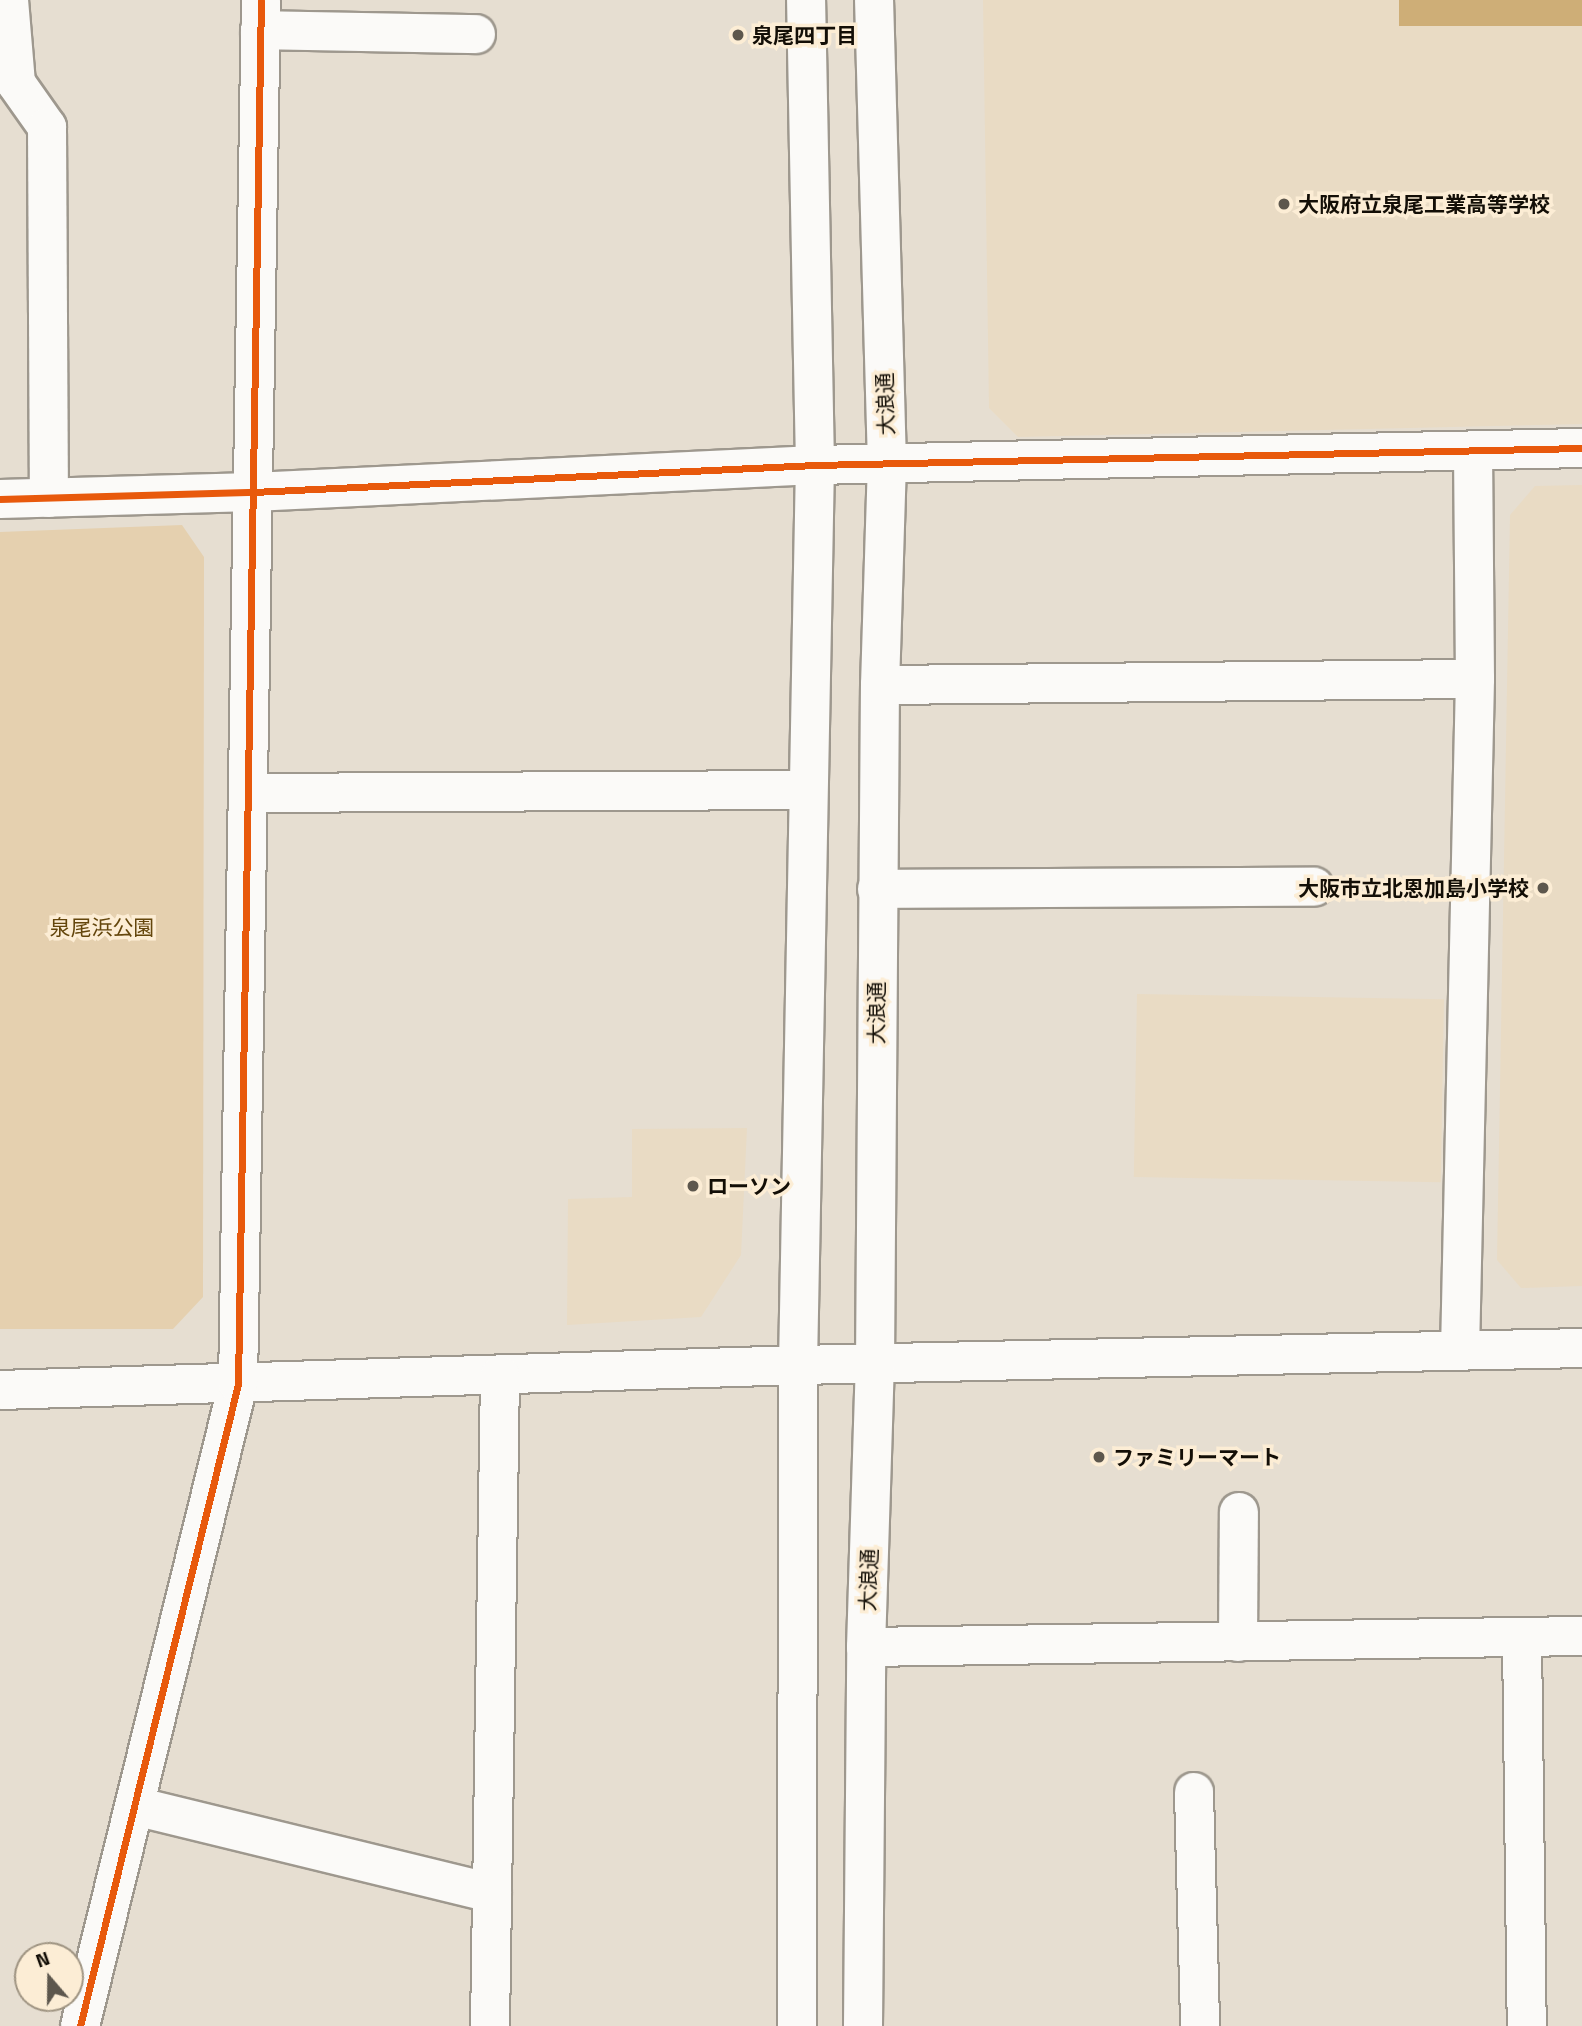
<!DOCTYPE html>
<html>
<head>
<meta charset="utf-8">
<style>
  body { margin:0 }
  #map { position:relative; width:1582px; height:2026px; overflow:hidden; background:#e6ded1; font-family:"Titillium Web","Noto Sans JP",sans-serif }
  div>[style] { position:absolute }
  .built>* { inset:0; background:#e9dbc4; transform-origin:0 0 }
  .green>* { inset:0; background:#e5d0af }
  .water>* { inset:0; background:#ceae77; transform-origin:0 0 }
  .roads { filter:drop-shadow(2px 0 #9e988e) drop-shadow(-2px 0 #9e988e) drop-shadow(0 2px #9e988e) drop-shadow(0 -2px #9e988e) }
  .minor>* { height:38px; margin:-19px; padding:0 19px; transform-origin:19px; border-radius:19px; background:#fbfaf8 }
  .major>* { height:38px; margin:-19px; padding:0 19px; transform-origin:19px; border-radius:19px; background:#fbfaf8 }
  .cycleway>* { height:7px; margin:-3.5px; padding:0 3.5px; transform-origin:3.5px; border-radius:3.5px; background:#e8590c }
  .dots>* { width:19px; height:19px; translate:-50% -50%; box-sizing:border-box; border:4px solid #fcedd5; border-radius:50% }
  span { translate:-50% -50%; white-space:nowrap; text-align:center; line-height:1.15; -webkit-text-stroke:7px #fcedd5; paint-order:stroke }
  .poi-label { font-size:21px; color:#130e06; font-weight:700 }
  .left { translate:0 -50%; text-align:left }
  .right { translate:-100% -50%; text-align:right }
  .street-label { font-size:21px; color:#130e06 }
  .park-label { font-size:21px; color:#64460c }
  .north { position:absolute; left:14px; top:1942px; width:70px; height:70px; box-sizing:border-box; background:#fcedd5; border:2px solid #9f9482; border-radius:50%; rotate:340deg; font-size:19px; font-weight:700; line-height:28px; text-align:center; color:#130e06 }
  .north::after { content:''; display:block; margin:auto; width:24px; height:32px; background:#5d574d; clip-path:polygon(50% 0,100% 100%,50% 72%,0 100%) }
</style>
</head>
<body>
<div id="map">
  <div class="built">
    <div style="clip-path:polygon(983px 0,1582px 0,1582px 424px,1018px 437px,989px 408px)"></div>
    <div style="clip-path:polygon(1582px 485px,1582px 1286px,1521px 1288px,1497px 1260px,1510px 515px,1535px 486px)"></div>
    <div style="left:1137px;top:994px;width:307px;height:183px;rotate:1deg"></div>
    <div style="clip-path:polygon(747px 1128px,741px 1255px,701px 1317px,567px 1325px,568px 1199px,632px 1197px,632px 1129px)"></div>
  </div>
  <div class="green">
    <div style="clip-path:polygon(182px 525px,204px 557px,203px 1297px,173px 1329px,0 1329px,0 532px)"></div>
  </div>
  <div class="water">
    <div style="left:1399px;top:0;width:183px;height:26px"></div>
  </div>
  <div class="roads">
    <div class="minor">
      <div style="left:9px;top:0;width:83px;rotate:85.2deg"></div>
      <div style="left:16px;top:83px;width:54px;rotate:54.8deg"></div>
      <div style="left:47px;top:127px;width:371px;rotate:89.7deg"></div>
      <div style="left:260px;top:30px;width:216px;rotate:1.1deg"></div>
      <div style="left:0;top:499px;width:253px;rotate:-1.6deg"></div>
      <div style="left:253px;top:492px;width:563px;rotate:-2.75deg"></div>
      <div style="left:815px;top:465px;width:767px;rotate:-1.27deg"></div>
      <div style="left:880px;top:685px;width:595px;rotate:-0.58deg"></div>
      <div style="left:248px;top:793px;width:559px;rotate:-0.31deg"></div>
      <div style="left:877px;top:889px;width:437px;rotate:-0.3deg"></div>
      <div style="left:1460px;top:1351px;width:672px;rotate:-88.72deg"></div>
      <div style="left:1475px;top:679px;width:228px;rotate:-90.5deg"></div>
      <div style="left:0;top:1390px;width:798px;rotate:-1.79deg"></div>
      <div style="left:798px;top:1365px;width:784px;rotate:-1.24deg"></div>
      <div style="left:1522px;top:1637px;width:389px;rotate:89.3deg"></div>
      <div style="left:1238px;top:1642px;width:130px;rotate:-89.6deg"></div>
      <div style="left:866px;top:1647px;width:716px;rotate:-0.88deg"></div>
      <div style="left:1194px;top:1792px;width:234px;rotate:88.5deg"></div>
      <div style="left:135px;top:1806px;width:367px;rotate:13.7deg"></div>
      <div style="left:80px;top:2026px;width:661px;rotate:-76.17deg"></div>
      <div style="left:238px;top:1384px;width:1384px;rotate:-89.05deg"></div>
      <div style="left:490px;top:2026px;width:651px;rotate:-89.12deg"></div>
    </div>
    <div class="major">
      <div style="left:797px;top:2026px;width:661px;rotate:-89.91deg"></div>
      <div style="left:798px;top:1365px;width:900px;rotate:-88.92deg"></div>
      <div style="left:815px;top:465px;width:465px;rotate:-91.1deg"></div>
      <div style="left:863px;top:2026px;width:379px;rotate:-89.5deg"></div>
      <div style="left:866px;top:1647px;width:282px;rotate:-88.2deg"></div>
      <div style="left:875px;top:1365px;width:680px;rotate:-89.58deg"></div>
      <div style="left:880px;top:685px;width:221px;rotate:-88.2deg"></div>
      <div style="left:887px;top:464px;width:464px;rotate:-91.6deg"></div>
    </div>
  </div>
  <div class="cycleway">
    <div style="left:0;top:499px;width:253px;rotate:-1.6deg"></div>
    <div style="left:253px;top:492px;width:563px;rotate:-2.75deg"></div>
    <div style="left:815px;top:465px;width:767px;rotate:-1.27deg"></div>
    <div style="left:80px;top:2026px;width:661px;rotate:-76.17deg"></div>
    <div style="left:238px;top:1384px;width:1384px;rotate:-89.05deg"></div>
  </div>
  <div class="dots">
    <div style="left:738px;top:35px;background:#5d574d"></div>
    <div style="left:1284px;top:204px;background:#5d574d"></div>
    <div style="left:1543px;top:888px;background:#5d574d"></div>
    <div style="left:693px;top:1186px;background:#5d574d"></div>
    <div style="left:1099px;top:1457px;background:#5d574d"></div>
  </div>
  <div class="poi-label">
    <span class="left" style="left:752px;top:35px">泉尾四丁目</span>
    <span class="left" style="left:1298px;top:204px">大阪府立泉尾工業高等学校</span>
    <span class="right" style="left:1529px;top:888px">大阪市立北恩加島小学校</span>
    <span class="left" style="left:707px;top:1186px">ローソン</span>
    <span class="left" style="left:1113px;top:1457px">ファミリーマート</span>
  </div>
  <div class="street-label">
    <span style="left:885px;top:404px;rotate:-92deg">大浪通</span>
    <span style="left:876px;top:1013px;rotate:-90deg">大浪通</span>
    <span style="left:868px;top:1580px;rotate:-88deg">大浪通</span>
  </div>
  <div class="park-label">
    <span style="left:102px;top:927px">泉尾浜公園</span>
  </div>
  <div class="north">N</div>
</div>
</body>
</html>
